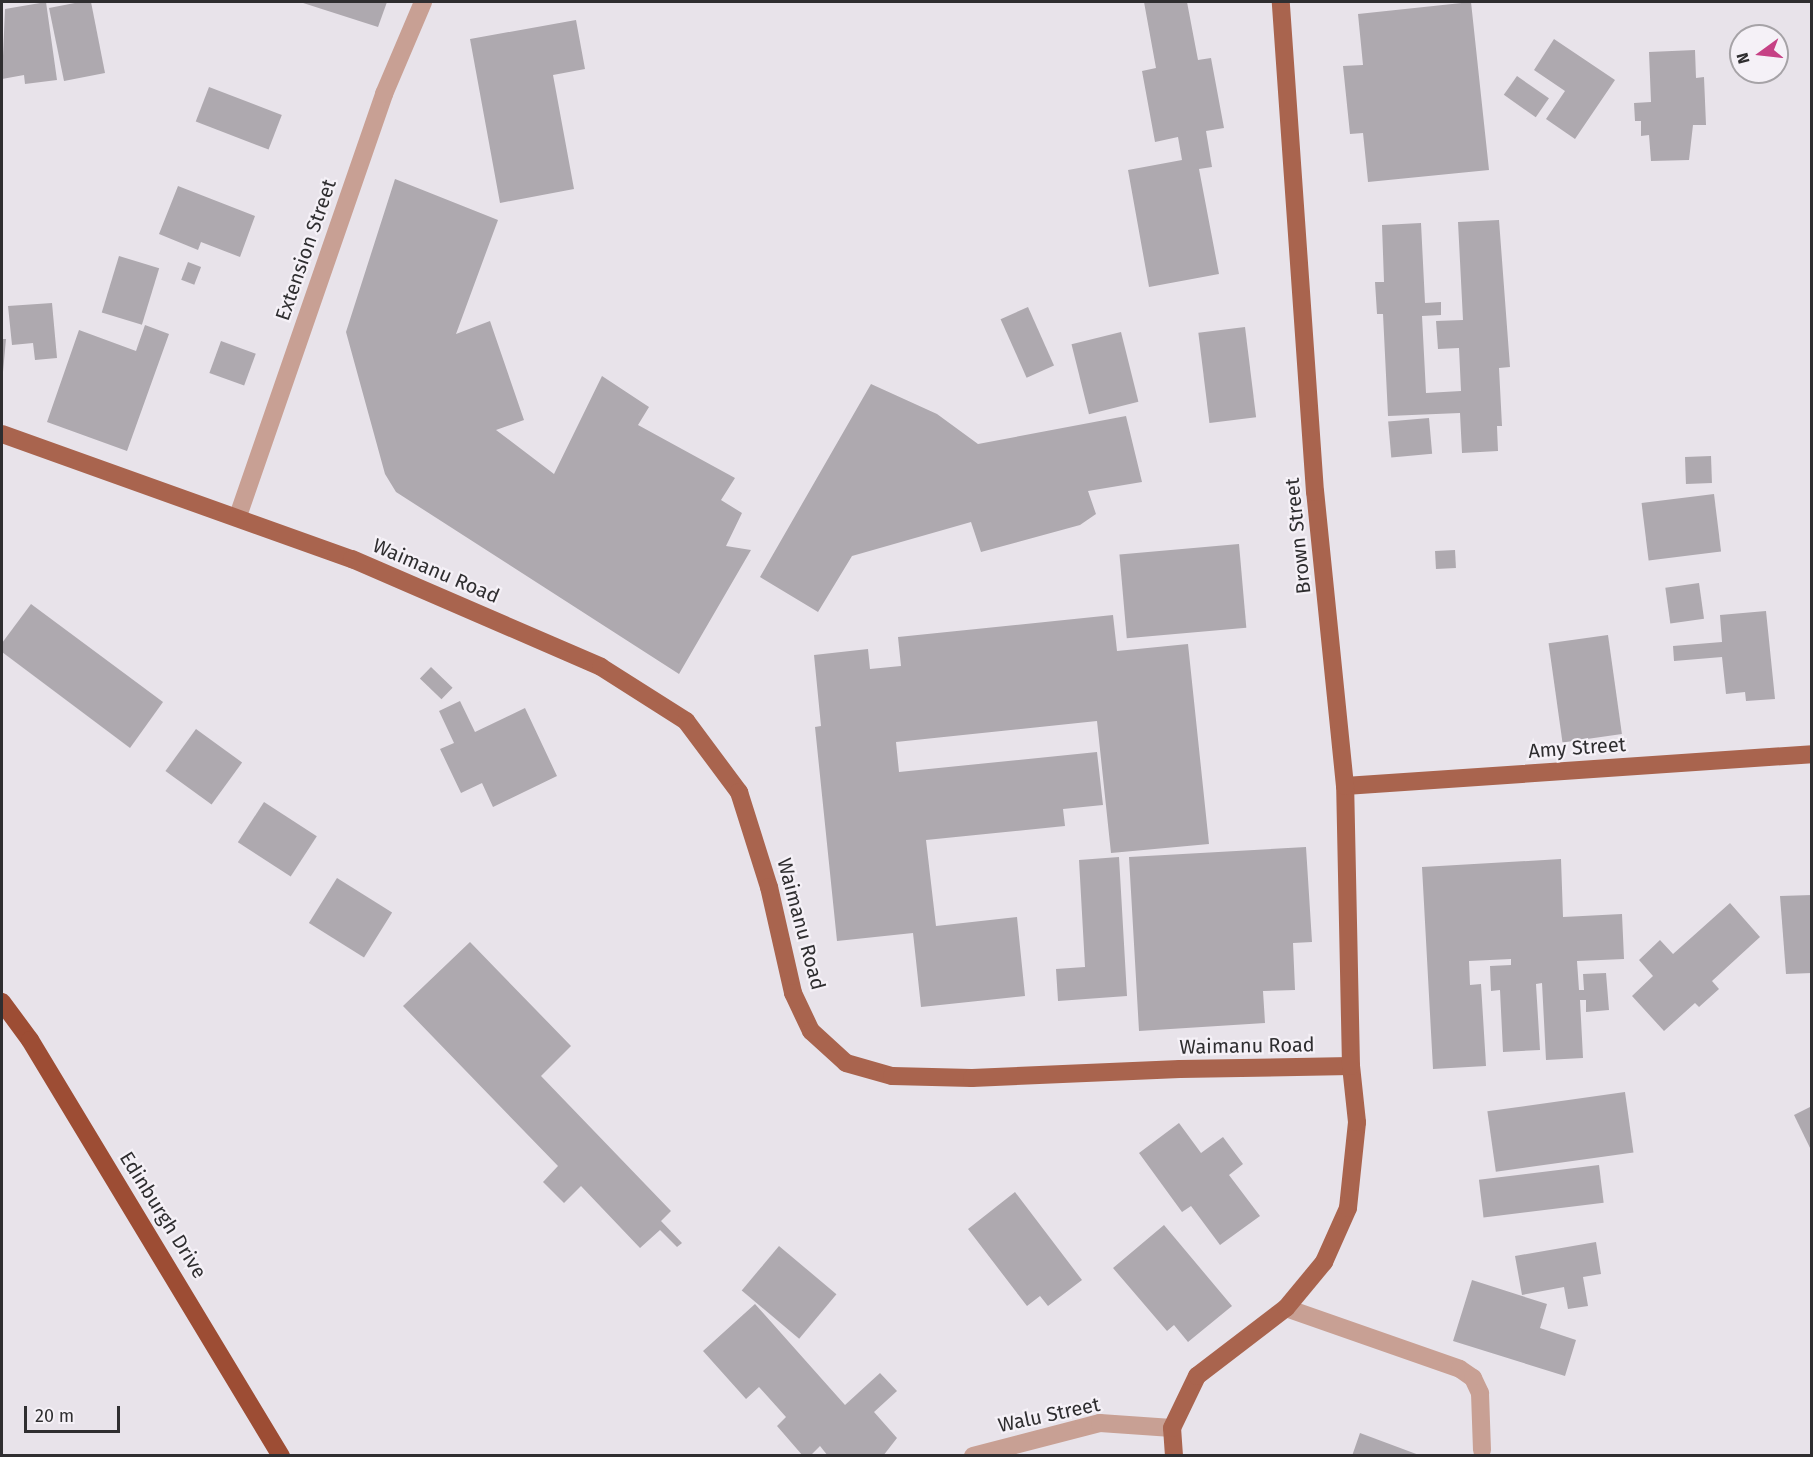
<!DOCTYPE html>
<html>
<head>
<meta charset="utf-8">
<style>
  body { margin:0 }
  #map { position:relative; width:1813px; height:1457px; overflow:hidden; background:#e8e3ea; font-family:"Fira Sans",sans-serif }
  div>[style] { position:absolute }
  .building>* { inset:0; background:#aea9af; transform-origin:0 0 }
  .minor>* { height:18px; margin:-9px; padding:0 9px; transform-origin:9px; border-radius:9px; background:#c8a094 }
  .major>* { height:18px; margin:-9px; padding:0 9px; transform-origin:9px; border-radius:9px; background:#a9644e }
  .highway>* { height:18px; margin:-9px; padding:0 9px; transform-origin:9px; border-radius:9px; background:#9d4d34 }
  span { translate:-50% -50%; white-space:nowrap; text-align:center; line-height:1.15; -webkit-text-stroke:4.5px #f5f1f7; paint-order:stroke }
  .street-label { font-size:20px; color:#2f2e30 }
  .frame { position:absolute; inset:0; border:3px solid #2f2e30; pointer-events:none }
  .north { position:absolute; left:1729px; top:24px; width:60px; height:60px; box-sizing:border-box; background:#f5f1f7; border:2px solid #a6a3a7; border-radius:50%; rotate:255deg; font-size:16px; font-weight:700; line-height:24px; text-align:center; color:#2f2e30 }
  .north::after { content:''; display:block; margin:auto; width:21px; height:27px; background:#c64185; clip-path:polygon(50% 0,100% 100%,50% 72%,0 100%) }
  .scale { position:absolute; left:24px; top:1406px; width:96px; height:27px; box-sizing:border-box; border:3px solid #2f2e30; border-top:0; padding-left:8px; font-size:18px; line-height:21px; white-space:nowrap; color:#2f2e30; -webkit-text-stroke:4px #f5f1f7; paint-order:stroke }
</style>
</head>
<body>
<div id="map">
  <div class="building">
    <div style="clip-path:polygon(46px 2px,57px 80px,25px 84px,24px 75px,2px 79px,5px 9px)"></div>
    <div style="clip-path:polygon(80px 2px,91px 2px,105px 73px,64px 81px,49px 8px)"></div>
    <div style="clip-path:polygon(300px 2px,387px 2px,378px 27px)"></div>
    <div style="clip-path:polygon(1144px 2px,1187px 2px,1198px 60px,1211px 58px,1224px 128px,1206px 131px,1212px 167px,1199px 169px,1219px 274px,1149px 287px,1128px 170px,1182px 160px,1178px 137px,1155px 142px,1142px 71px,1156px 68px)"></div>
    <div style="clip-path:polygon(1471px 2px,1489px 170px,1368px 182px,1363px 133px,1350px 134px,1343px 66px,1363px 65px,1358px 14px)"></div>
    <div style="clip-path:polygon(576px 20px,585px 69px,553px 75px,574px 189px,500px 203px,470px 39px)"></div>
    <div style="clip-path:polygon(1554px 39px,1615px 80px,1575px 139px,1546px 119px,1565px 91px,1534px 70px)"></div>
    <div style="clip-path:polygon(1695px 50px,1696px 78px,1704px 77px,1706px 125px,1693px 125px,1689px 160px,1651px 161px,1649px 135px,1641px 136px,1641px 121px,1635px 121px,1634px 103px,1651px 102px,1649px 52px)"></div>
    <div style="left:1517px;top:76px;width:39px;height:23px;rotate:35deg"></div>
    <div style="left:209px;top:87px;width:78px;height:37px;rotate:21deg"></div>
    <div style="clip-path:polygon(395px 179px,498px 220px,456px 334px,490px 321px,524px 420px,496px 430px,554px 474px,602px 376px,649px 407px,638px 425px,735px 478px,721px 500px,742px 513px,726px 546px,751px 550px,679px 674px,396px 492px,385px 474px,346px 332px)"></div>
    <div style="clip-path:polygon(178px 186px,255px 216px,240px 257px,201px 242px,198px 250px,159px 234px)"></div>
    <div style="clip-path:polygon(1499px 220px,1510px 367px,1499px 368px,1502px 426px,1497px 426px,1498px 451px,1462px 453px,1460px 413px,1388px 416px,1383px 314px,1377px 314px,1375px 282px,1384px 282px,1382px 225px,1421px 223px,1425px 303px,1441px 302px,1441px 315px,1422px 316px,1426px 393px,1461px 391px,1459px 348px,1438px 349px,1436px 321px,1463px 320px,1458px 222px)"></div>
    <div style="left:119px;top:256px;width:42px;height:59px;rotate:17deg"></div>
    <div style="left:188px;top:262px;width:14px;height:19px;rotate:21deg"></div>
    <div style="clip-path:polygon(52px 303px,57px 358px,35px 360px,33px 343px,12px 345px,8px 306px)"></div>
    <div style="left:1028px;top:307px;width:64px;height:30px;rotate:66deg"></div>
    <div style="clip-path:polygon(145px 325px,169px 334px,127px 451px,47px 422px,79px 330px,136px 351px)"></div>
    <div style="left:1245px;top:327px;width:91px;height:47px;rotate:83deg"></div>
    <div style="left:1121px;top:332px;width:72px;height:51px;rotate:76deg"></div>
    <div style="clip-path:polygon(2px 339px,6px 339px,3px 372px,2px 372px)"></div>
    <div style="left:221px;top:341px;width:37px;height:34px;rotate:20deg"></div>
    <div style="clip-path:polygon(871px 384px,937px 414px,978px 444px,1126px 416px,1142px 482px,1088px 491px,1096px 514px,1080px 525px,981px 552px,971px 522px,852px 556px,818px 612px,760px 577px)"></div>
    <div style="left:1429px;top:418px;width:36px;height:41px;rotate:85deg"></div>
    <div style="left:1711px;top:456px;width:27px;height:26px;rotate:88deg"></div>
    <div style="left:1714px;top:494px;width:58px;height:73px;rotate:83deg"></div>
    <div style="left:1239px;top:544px;width:84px;height:120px;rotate:85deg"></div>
    <div style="left:1455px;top:550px;width:18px;height:20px;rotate:87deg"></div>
    <div style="left:1699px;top:583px;width:36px;height:34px;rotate:82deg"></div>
    <div style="clip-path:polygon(31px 604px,163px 702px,130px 748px,2px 652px,2px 643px)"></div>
    <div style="clip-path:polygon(1766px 611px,1775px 699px,1746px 701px,1745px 692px,1726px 694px,1722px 657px,1674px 661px,1673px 646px,1722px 642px,1720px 615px)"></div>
    <div style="clip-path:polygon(1113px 615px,1117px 651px,1188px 644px,1209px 844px,1111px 853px,1097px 721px,896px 742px,899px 772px,1097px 752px,1103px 805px,1063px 809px,1065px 826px,926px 840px,936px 926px,1017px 917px,1025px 996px,921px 1007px,913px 933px,837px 941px,815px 727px,821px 726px,814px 655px,868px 649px,870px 669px,901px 666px,898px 637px)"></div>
    <div style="left:1608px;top:635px;width:100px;height:60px;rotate:82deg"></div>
    <div style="left:431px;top:667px;width:30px;height:16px;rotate:44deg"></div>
    <div style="clip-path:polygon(460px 701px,475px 732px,525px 708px,557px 776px,493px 807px,482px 783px,461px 793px,440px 749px,454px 743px,439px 711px)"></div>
    <div style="left:196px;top:729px;width:57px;height:52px;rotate:36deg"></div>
    <div style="left:264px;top:802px;width:63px;height:48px;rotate:33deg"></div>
    <div style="clip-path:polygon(1306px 847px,1312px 942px,1293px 943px,1295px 990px,1263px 991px,1265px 1023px,1139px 1031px,1129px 857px)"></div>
    <div style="clip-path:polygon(1119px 857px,1127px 996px,1058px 1001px,1056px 969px,1085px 967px,1079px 860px)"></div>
    <div style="clip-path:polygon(1561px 859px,1563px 917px,1622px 914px,1624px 959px,1577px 961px,1579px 990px,1584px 990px,1583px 974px,1606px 973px,1609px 1010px,1586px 1012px,1586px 1000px,1580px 1000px,1583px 1058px,1546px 1060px,1542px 983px,1536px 984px,1540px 1050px,1503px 1052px,1500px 990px,1491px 991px,1490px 966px,1511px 965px,1511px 959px,1469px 961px,1470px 985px,1481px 984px,1486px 1066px,1433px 1069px,1422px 867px)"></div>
    <div style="left:337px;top:878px;width:65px;height:53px;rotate:32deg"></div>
    <div style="clip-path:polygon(1812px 895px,1812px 973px,1786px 974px,1780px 896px)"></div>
    <div style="clip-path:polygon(1730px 903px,1760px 937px,1712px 981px,1719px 989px,1699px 1007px,1695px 1003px,1664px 1031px,1632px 996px,1653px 976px,1639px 960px,1660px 940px,1673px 954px)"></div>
    <div style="clip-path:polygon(470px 942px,571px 1046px,541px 1076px,671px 1211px,661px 1221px,682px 1243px,677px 1247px,660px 1230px,640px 1248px,581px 1186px,564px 1203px,543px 1182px,558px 1166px,403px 1006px)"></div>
    <div style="left:1625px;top:1092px;width:61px;height:139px;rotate:82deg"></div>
    <div style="clip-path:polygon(1812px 1106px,1812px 1152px,1794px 1115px)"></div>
    <div style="clip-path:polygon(1179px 1123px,1201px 1153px,1223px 1137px,1243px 1164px,1229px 1175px,1260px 1216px,1220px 1245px,1191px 1206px,1182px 1212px,1139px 1153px)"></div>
    <div style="left:1599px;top:1165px;width:38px;height:121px;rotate:83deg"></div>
    <div style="clip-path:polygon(1015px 1192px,1082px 1280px,1048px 1306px,1040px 1296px,1027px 1306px,968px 1229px)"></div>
    <div style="clip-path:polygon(1164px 1225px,1232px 1306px,1188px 1342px,1174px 1325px,1167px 1331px,1113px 1268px)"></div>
    <div style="clip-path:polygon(1596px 1242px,1601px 1274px,1583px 1277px,1588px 1306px,1568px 1309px,1564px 1287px,1522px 1295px,1515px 1256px)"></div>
    <div style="left:779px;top:1246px;width:75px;height:58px;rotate:40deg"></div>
    <div style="clip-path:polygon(1472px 1280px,1547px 1304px,1540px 1328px,1576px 1340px,1565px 1376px,1453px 1341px)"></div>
    <div style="clip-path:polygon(755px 1304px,845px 1405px,880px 1373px,897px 1391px,874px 1412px,897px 1438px,883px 1456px,828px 1456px,820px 1446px,810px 1456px,803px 1456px,777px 1426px,786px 1417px,759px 1387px,746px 1399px,703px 1351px)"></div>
    <div style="clip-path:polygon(1360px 1433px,1419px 1455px,1419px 1456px,1352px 1456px)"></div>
  </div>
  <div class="minor">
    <div style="left:238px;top:516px;width:447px;rotate:-70.9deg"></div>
    <div style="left:384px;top:94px;width:100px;rotate:-67deg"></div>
    <div style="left:1286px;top:1308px;width:184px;rotate:19.3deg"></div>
    <div style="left:1460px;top:1369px;width:16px;rotate:35deg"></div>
    <div style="left:1473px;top:1378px;width:17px;rotate:65deg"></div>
    <div style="left:1480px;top:1393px;width:57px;rotate:88deg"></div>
    <div style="left:973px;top:1456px;width:131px;rotate:-14.6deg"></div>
    <div style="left:1100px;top:1423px;width:72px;rotate:4deg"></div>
  </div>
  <div class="major">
    <div style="left:2px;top:434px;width:372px;rotate:19.7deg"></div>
    <div style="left:352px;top:559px;width:271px;rotate:23.4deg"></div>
    <div style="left:601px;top:667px;width:101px;rotate:32.4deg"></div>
    <div style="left:686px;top:721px;width:89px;rotate:53.3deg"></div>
    <div style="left:739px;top:792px;width:100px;rotate:72.5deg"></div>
    <div style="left:769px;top:887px;width:109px;rotate:77.2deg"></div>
    <div style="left:793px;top:993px;width:42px;rotate:64.7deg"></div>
    <div style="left:811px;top:1031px;width:47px;rotate:42.4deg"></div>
    <div style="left:846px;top:1063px;width:48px;rotate:15.8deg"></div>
    <div style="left:892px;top:1076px;width:80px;rotate:1.4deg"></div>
    <div style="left:972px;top:1078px;width:208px;rotate:-2.5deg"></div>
    <div style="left:1180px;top:1069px;width:171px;rotate:-1deg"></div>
    <div style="left:1345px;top:786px;width:468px;rotate:-3.9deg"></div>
    <div style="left:1174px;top:1456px;width:28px;rotate:-94deg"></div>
    <div style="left:1172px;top:1428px;width:58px;rotate:-64.3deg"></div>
    <div style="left:1197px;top:1376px;width:112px;rotate:-37.4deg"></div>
    <div style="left:1286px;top:1308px;width:60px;rotate:-50.4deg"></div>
    <div style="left:1324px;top:1262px;width:59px;rotate:-66deg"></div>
    <div style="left:1348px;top:1208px;width:86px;rotate:-84deg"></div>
    <div style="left:1357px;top:1122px;width:56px;rotate:-96.1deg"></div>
    <div style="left:1351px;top:1066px;width:280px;rotate:-91.2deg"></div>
    <div style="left:1345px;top:786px;width:296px;rotate:-95.8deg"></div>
    <div style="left:1315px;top:492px;width:491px;rotate:-94deg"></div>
  </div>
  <div class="highway">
    <div style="left:2px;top:1002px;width:47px;rotate:53.6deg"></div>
    <div style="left:30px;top:1040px;width:486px;rotate:58.9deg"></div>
  </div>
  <div class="street-label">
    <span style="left:306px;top:250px;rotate:-71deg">Extension Street</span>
    <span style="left:1298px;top:536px;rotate:-96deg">Brown Street</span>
    <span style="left:436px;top:571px;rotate:23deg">Waimanu Road</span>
    <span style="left:1577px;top:748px;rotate:-4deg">Amy Street</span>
    <span style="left:801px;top:924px;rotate:75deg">Waimanu Road</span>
    <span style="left:1247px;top:1046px;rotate:-1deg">Waimanu Road</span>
    <span style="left:163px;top:1215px;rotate:58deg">Edinburgh Drive</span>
    <span style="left:1049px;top:1415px;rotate:-12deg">Walu Street</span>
  </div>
  <div class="frame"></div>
  <div class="north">N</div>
  <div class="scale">20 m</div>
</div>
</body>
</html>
